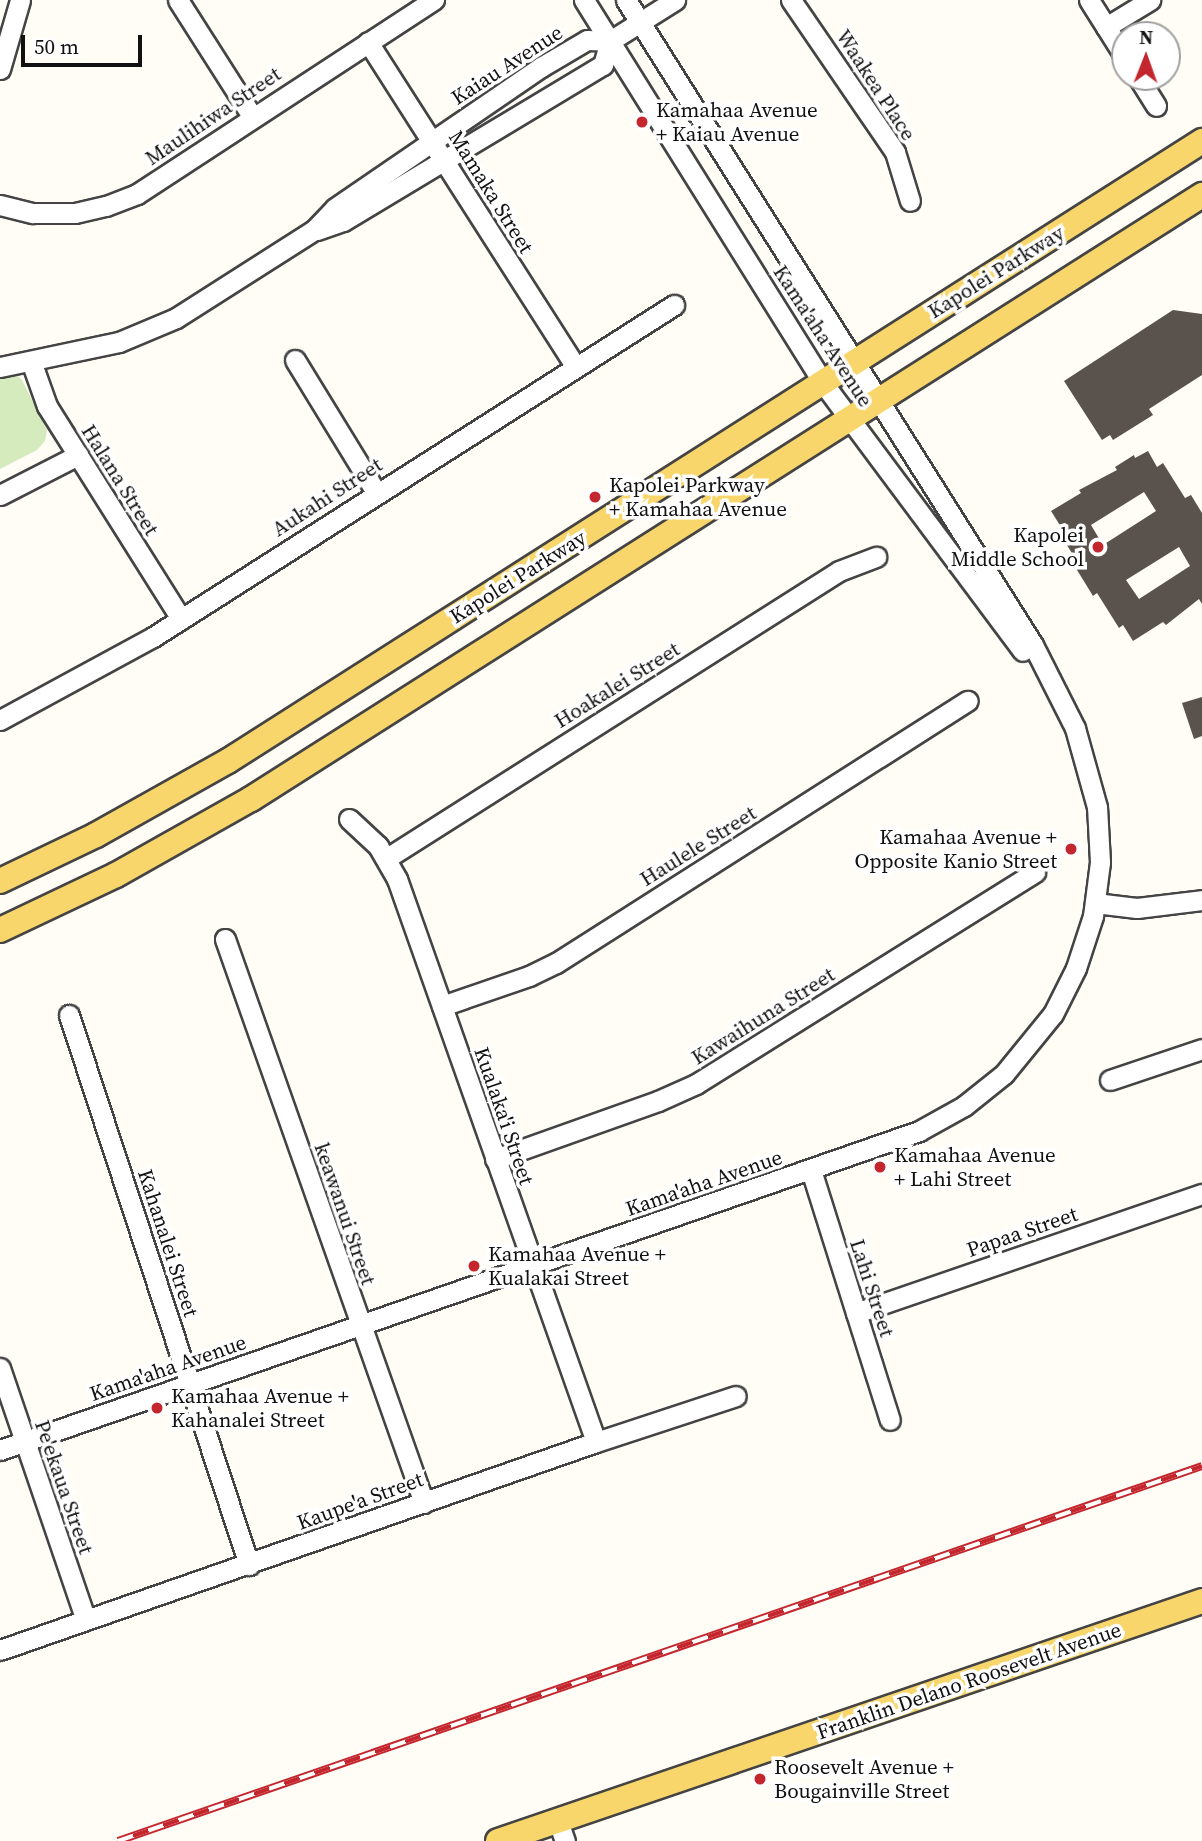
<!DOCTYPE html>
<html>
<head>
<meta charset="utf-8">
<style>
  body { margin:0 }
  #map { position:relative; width:1202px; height:1841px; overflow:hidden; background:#fffdf5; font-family:"Source Serif 4",serif }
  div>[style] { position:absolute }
  .green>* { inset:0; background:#d5ebbd }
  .building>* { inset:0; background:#5a524d }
  .roads { filter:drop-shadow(2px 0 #444) drop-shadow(-2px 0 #444) drop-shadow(0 2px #444) drop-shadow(0 -2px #444) }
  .minor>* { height:19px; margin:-9.5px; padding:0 9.5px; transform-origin:9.5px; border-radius:9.5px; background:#fff }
  .major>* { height:24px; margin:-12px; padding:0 12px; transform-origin:12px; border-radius:12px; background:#f9d66b }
  .rail>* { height:8px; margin-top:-4px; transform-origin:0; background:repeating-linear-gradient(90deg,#fff 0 16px,#c4262e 0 32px); box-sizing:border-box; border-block:2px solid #c4262e }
  .dots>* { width:19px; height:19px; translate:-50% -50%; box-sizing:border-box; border:4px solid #fff; border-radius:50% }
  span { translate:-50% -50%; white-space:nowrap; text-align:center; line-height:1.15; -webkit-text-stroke:7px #fff; paint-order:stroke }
  .street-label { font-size:21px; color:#111 }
  .poi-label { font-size:21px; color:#111 }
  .left { translate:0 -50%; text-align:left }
  .right { translate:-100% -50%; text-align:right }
  .north { position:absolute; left:1111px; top:21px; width:70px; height:70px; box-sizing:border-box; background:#fff; border:2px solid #a0a0a0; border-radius:50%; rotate:1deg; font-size:19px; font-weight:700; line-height:28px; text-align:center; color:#111 }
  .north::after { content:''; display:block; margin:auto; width:24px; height:32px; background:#c4262e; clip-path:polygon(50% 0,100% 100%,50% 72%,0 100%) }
  .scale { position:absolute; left:21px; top:35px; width:121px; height:32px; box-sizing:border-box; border:4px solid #111; border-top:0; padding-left:9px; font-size:21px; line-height:24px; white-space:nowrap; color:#111; -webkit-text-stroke:5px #fff; paint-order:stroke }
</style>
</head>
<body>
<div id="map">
  <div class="green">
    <div style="clip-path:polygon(0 369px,12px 371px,22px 380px,47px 430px,45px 441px,37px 450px,0 469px)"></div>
  </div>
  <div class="building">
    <div style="clip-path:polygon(1173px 310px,1202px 314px,1202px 375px,1149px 409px,1153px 415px,1113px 440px,1110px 435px,1102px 440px,1064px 381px)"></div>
    <div style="clip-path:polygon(evenodd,1148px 451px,1157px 467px,1163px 463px,1185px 498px,1191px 495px,1202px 513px,1202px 604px,1199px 599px,1166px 625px,1163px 622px,1133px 641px,1123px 625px,1119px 628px,1097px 593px,1093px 596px,1074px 565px,1078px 563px,1057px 529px,1061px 527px,1051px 511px,1081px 493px,1079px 490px,1117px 470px,1115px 467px,1134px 455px,1135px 458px,1148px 451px,1144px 492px,1156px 511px,1103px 545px,1091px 525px,1144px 492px,1148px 451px,1179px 547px,1190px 566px,1139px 599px,1126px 580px,1179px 547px)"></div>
    <div style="clip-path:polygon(1202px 697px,1202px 736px,1194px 739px,1182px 703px)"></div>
  </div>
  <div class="roads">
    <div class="minor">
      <div style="left:178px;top:0;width:138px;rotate:57.5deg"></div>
      <div style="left:584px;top:0;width:451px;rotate:58deg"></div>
      <div style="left:823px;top:383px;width:334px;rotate:53.3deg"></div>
      <div style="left:791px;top:0;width:184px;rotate:55.6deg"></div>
      <div style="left:895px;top:152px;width:51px;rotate:73deg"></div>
      <div style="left:1089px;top:0;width:67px;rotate:57.7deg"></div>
      <div style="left:1106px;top:27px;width:52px;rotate:-31.5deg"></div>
      <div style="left:610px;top:41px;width:77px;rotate:-32.2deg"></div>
      <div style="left:368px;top:42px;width:384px;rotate:57.4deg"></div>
      <div style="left:0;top:69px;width:72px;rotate:-73.8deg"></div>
      <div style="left:1138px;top:77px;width:34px;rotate:58deg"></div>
      <div style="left:0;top:205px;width:34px;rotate:14deg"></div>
      <div style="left:33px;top:213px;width:42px"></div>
      <div style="left:75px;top:213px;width:32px;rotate:-13deg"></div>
      <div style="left:106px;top:206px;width:33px;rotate:-21deg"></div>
      <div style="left:137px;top:194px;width:355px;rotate:-33.2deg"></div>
      <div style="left:317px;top:230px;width:28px;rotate:-19deg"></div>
      <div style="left:343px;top:221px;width:303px;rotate:-31deg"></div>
      <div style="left:603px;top:65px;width:25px;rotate:-74deg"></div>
      <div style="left:295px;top:360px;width:155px;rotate:58.5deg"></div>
      <div style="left:31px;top:361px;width:48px;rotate:70.4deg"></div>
      <div style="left:47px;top:406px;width:252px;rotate:57.8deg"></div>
      <div style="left:0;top:367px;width:122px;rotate:-11.9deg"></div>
      <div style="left:119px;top:342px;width:62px;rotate:-22.8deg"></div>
      <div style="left:176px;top:318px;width:164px;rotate:-32.5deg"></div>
      <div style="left:314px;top:230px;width:30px;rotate:-46deg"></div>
      <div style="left:335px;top:208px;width:250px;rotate:-34.4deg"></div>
      <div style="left:541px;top:67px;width:53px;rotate:-30.4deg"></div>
      <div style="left:587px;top:40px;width:23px;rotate:2deg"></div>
      <div style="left:0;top:495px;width:88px;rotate:-27.1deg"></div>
      <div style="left:0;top:720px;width:174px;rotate:-28.5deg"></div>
      <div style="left:153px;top:637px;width:618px;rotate:-32.51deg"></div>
      <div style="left:349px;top:819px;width:40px;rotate:43deg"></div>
      <div style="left:378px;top:846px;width:38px;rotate:60deg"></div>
      <div style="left:397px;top:879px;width:597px;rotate:70.53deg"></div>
      <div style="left:387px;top:858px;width:535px;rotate:-32.41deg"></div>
      <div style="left:839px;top:571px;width:40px;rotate:-21deg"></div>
      <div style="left:1095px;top:903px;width:42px;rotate:6.8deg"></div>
      <div style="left:1137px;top:908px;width:65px;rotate:-7deg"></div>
      <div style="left:225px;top:939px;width:598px;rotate:70.57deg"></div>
      <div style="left:442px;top:1006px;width:92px;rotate:-19deg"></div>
      <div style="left:529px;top:976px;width:30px;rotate:-26deg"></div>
      <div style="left:556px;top:963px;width:488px;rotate:-32.5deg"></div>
      <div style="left:69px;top:1015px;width:579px;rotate:71.88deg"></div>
      <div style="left:1110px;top:1080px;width:97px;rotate:-18.6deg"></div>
      <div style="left:495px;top:1159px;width:173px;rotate:-19.6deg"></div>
      <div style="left:658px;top:1101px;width:42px;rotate:-24.1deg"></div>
      <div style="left:696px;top:1084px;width:400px;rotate:-32deg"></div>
      <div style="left:811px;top:1170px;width:262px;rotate:72.5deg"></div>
      <div style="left:856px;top:1313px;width:366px;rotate:-19deg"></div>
      <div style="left:0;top:1368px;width:266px;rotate:71.2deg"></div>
      <div style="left:0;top:1450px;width:973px;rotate:-19.14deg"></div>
      <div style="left:919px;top:1131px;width:51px;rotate:-29.1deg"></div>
      <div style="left:964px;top:1106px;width:51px;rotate:-38.7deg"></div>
      <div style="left:1004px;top:1074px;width:77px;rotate:-50.8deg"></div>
      <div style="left:1053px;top:1014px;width:51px;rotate:-63.4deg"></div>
      <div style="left:1076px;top:968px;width:55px;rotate:-71.9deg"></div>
      <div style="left:1093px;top:916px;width:54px;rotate:-82.6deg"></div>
      <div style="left:1100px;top:862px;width:55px;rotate:-93.1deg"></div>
      <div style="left:1097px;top:807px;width:82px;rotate:-105.6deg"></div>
      <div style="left:1075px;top:728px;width:93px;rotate:-116.8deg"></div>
      <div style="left:1033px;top:645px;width:763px;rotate:-122.25deg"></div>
      <div style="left:0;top:1650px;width:631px;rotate:-19.24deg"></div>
      <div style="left:596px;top:1442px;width:147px;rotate:-18.2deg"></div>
      <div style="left:558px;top:1821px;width:21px;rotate:71deg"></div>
    </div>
    <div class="major">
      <div style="left:0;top:881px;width:106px;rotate:-25.6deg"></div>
      <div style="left:96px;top:835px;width:151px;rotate:-29.3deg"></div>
      <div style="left:228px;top:761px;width:1155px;rotate:-32.48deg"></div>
      <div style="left:0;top:930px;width:128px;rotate:-25.4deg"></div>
      <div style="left:116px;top:875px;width:155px;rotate:-29.4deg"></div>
      <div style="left:251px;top:799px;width:1127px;rotate:-32.42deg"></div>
      <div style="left:498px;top:1841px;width:744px;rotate:-18.82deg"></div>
    </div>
  </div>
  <div class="rail">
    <div style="left:118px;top:1841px;width:1147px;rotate:-19.08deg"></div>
  </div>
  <div class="dots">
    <div style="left:642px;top:122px;background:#c4262e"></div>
    <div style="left:595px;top:497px;background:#c4262e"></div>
    <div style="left:1098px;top:547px;background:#c4262e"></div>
    <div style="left:1071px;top:849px;background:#c4262e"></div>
    <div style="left:880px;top:1167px;background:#c4262e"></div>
    <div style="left:474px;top:1266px;background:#c4262e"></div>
    <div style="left:157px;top:1408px;background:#c4262e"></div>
    <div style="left:760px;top:1779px;background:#c4262e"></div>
  </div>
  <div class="street-label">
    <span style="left:507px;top:65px;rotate:-33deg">Kaiau Avenue</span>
    <span style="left:876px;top:85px;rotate:57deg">Waakea Place</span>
    <span style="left:213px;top:116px;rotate:-34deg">Maulihiwa Street</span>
    <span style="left:491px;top:192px;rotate:58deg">Mamaka Street</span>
    <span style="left:996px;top:272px;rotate:-32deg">Kapolei Parkway</span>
    <span style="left:823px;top:336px;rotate:57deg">Kama'aha Avenue</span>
    <span style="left:120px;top:480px;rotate:58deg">Halana Street</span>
    <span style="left:327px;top:497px;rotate:-33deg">Aukahi Street</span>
    <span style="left:518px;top:577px;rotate:-32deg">Kapolei Parkway</span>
    <span style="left:617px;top:685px;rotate:-32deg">Hoakalei Street</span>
    <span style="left:698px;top:846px;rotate:-32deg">Haulele Street</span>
    <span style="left:763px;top:1016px;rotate:-32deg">Kawaihuna Street</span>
    <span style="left:504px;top:1116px;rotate:71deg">Kualaka'i Street</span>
    <span style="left:704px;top:1183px;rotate:-19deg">Kama'aha Avenue</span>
    <span style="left:345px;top:1214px;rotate:71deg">keawanui Street</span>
    <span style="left:1022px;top:1232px;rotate:-19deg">Papaa Street</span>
    <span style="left:168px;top:1243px;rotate:72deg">Kahanalei Street</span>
    <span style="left:872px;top:1288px;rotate:72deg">Lahi Street</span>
    <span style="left:168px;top:1368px;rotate:-19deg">Kama'aha Avenue</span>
    <span style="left:64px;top:1487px;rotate:71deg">Pe'ekaua Street</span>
    <span style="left:360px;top:1501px;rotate:-20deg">Kaupe'a Street</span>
    <span style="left:969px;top:1681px;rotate:-19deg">Franklin Delano Roosevelt Avenue</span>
  </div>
  <div class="poi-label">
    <span class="left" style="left:656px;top:122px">Kamahaa Avenue<br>+ Kaiau Avenue</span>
    <span class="left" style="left:609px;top:497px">Kapolei Parkway<br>+ Kamahaa Avenue</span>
    <span class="right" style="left:1084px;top:547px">Kapolei<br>Middle School</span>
    <span class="right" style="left:1057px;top:849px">Kamahaa Avenue +<br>Opposite Kanio Street</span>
    <span class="left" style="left:894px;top:1167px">Kamahaa Avenue<br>+ Lahi Street</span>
    <span class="left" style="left:488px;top:1266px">Kamahaa Avenue +<br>Kualakai Street</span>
    <span class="left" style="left:171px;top:1408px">Kamahaa Avenue +<br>Kahanalei Street</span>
    <span class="left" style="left:774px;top:1779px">Roosevelt Avenue +<br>Bougainville Street</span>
  </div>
  <div class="north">N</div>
  <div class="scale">50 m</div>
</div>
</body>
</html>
